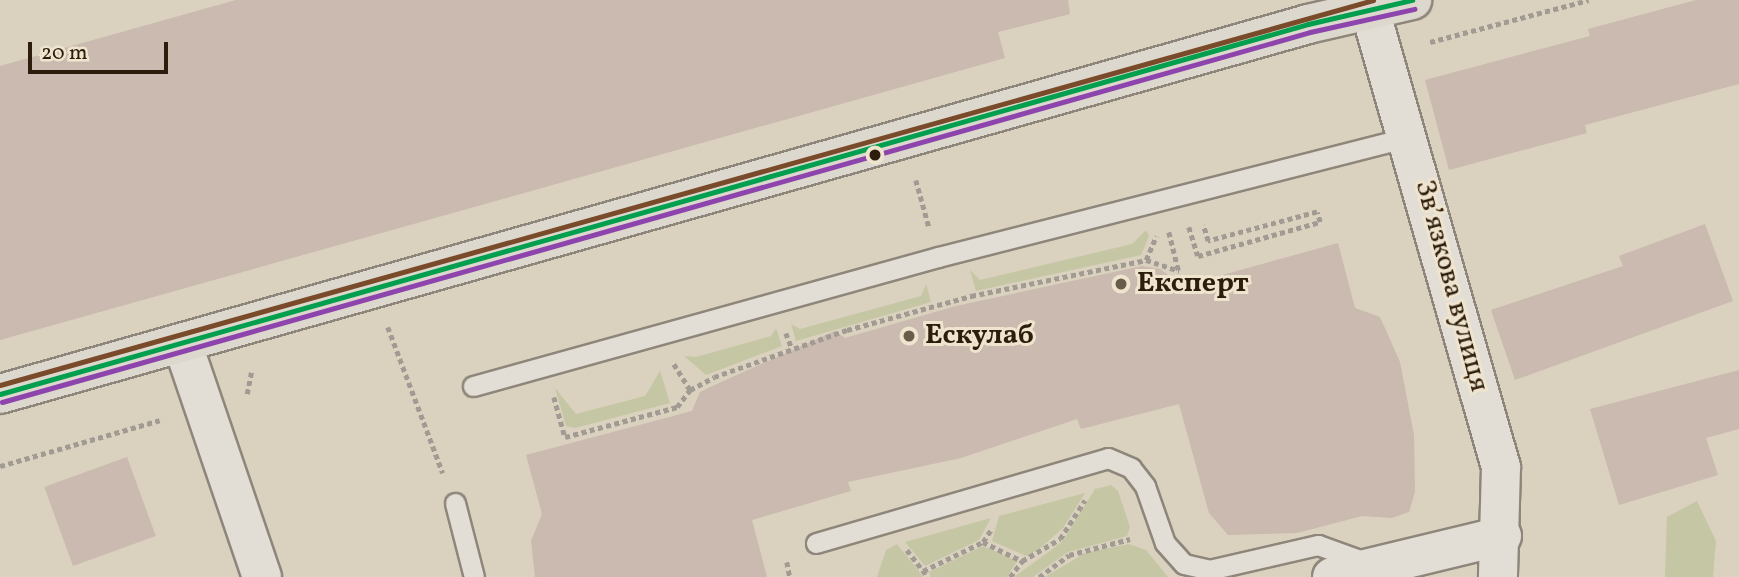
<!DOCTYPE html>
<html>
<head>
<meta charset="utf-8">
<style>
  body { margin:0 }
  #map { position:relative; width:1739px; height:577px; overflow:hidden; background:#dad1bf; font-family:Vollkorn,serif }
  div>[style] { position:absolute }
  .green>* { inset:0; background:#c5c6a4 }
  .building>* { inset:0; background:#cabaaf; transform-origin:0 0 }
  .path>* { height:4.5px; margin-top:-2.25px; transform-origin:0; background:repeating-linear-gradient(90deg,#a19b93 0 5px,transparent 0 8.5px) }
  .roads { filter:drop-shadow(2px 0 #8e867a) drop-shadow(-2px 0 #8e867a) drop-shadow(0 2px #8e867a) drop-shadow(0 -2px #8e867a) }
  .service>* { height:19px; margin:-9.5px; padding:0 9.5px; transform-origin:9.5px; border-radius:9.5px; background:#e2ded5 }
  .minor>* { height:38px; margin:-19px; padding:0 19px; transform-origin:19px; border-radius:19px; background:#e2ded5 }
  .primary>* { height:38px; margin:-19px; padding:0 19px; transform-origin:19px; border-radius:19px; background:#ddd8cd }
  .bus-1>* { height:5px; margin:-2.5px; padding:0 2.5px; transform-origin:2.5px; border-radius:2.5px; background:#029f4e }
  .bus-2>* { height:5px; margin:-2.5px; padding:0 2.5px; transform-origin:2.5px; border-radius:2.5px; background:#8e44ad }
  .bus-3>* { height:5px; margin:-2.5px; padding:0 2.5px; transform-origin:2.5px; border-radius:2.5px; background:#7a4b2a }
  .dots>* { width:19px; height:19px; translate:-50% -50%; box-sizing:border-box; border:4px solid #efe4ce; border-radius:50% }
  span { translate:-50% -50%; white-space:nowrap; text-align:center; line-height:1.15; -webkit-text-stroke:6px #efe4ce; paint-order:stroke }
  .poi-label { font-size:28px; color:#2d1d0d; font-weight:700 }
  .left { translate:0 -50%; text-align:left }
  .street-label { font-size:28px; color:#2d1d0d }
  .scale { position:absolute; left:28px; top:42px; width:140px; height:32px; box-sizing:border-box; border:4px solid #2d1d0d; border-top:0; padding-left:9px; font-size:21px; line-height:24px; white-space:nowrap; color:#2d1d0d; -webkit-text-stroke:5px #efe4ce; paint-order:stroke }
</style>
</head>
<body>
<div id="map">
  <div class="green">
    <div style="clip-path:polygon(1146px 230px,1149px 236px,1141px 255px,976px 291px,970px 270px,980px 280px,1132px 244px)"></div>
    <div style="clip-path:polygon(926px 284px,931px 302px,796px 341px,791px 324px,800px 329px,921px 296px)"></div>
    <div style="clip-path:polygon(776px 328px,782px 346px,706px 375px,684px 356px,696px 357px,771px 336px)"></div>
    <div style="clip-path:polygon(660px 371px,670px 403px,575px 428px,566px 426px,555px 388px,576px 414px,645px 396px)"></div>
    <div style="clip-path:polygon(1111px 485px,1118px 491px,1130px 527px,1127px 536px,1068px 552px,1033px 577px,1014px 577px,1062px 542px,1095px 489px)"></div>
    <div style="clip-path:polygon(1085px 493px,1063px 528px,1039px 549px,1026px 556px,992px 541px,999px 516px)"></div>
    <div style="clip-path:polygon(1697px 501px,1716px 541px,1713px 577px,1665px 577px,1667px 517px)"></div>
    <div style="clip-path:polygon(991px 518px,979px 540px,925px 566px,905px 542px)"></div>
    <div style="clip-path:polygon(897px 544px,918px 570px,923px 577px,877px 577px,886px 550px)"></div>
    <div style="clip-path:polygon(1129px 544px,1146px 550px,1168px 577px,1045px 577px,1085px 553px)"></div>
    <div style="clip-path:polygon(983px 546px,1017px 561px,1007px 577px,931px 577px,929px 572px)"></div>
  </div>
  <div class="building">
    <div style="clip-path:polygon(236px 0,1068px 0,1070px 14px,998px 32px,1005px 58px,0 340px,0 66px)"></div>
    <div style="clip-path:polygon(1696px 0,1739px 0,1739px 84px,1585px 125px,1587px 133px,1449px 170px,1425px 80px,1590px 36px,1588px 29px)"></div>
    <div style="clip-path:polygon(1705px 224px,1733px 301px,1515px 380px,1491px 310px,1623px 266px,1619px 256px)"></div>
    <div style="clip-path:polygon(1338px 243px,1355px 308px,1380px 317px,1400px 362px,1414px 435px,1415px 492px,1409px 512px,1392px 518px,1362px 516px,1297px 533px,1228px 535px,1209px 513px,1179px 404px,1081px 429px,1077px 419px,961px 458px,848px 482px,851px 491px,752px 520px,767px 577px,535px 577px,531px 541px,542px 514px,526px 455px,692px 411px,700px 392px,708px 388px,835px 331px,845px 338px,956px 306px,1142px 266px,1160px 269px,1183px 286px)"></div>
    <div style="clip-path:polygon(1739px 370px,1739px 429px,1706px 438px,1718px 475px,1619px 505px,1590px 409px)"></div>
    <div style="left:127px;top:457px;width:84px;height:88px;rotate:70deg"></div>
  </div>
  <div class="path">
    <div style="left:1430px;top:42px;width:164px;rotate:-14.8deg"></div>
    <div style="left:916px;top:180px;width:49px;rotate:74.5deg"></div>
    <div style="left:1189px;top:227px;width:30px;rotate:73deg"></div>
    <div style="left:1198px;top:256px;width:127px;rotate:-15.6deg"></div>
    <div style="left:1320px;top:222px;width:10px;rotate:-107deg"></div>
    <div style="left:1317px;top:212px;width:113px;rotate:165.1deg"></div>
    <div style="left:1208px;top:241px;width:17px;rotate:-107deg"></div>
    <div style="left:1169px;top:232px;width:41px;rotate:76deg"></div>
    <div style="left:1146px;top:260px;width:35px;rotate:18deg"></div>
    <div style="left:388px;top:327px;width:156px;rotate:69.4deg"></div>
    <div style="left:786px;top:333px;width:17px;rotate:69deg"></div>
    <div style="left:674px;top:364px;width:31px;rotate:58deg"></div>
    <div style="left:247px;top:394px;width:25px;rotate:-79deg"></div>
    <div style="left:554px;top:397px;width:41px;rotate:74.6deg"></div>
    <div style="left:565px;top:437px;width:116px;rotate:-15deg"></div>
    <div style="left:677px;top:407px;width:21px;rotate:-53deg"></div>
    <div style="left:690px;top:390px;width:27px;rotate:-28deg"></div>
    <div style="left:714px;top:377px;width:141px;rotate:-19.5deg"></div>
    <div style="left:847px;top:330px;width:129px;rotate:-15.3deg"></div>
    <div style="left:971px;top:296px;width:179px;rotate:-11.6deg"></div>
    <div style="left:1146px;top:260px;width:26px;rotate:-67deg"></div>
    <div style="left:0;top:466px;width:166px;rotate:-16deg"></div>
    <div style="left:983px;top:542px;width:43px;rotate:26deg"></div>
    <div style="left:1022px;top:561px;width:44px;rotate:-30.1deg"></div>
    <div style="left:1060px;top:539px;width:46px;rotate:-57.3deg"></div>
    <div style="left:907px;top:550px;width:34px;rotate:52deg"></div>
    <div style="left:787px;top:562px;width:15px;rotate:79deg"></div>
    <div style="left:923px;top:571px;width:67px;rotate:-25.8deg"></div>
    <div style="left:983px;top:542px;width:17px;rotate:-57deg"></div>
    <div style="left:1010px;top:577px;width:20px;rotate:-53deg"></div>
    <div style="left:1039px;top:577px;width:37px;rotate:-36deg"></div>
    <div style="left:1069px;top:555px;width:63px;rotate:-14.7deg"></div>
  </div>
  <div class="roads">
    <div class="service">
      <div style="left:473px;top:386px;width:483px;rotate:-15.5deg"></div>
      <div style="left:938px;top:257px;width:487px;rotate:-14.3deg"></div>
      <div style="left:455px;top:503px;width:76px;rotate:75.6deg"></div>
      <div style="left:816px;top:543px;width:304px;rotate:-16.2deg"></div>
      <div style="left:1108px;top:458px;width:25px;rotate:23deg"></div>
      <div style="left:1131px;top:468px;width:23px;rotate:52deg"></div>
      <div style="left:1145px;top:486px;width:60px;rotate:70.7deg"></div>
      <div style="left:1165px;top:543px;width:28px;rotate:48deg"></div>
      <div style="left:1184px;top:564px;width:26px;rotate:13deg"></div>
      <div style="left:1209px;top:570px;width:112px;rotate:-12.9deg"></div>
      <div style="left:1318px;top:545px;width:53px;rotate:19.8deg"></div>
    </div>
    <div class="minor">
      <div style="left:1367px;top:0;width:486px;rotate:74deg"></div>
      <div style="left:1501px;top:467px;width:110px;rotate:91.6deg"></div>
      <div style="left:183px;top:345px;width:245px;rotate:71.2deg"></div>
      <div style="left:1332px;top:577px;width:175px;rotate:-13.6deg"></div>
    </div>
    <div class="primary">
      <div style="left:0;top:394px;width:1359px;rotate:-15.79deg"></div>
      <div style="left:1308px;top:24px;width:107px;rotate:-13deg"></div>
    </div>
  </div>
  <div class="bus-1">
    <div style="left:0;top:394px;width:1359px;rotate:-15.79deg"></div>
    <div style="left:1308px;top:24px;width:107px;rotate:-13deg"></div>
  </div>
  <div class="bus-2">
    <div style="left:2px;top:402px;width:1359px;rotate:-15.79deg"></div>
    <div style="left:1310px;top:32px;width:107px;rotate:-12.5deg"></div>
  </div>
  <div class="bus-3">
    <div style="left:0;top:385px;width:1426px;rotate:-15.66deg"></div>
  </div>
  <div class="dots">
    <div style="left:875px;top:155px;background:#2d1d0d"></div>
    <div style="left:1121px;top:284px;background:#6a5c4b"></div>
    <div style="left:909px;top:336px;background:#6a5c4b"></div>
  </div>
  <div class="poi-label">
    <span class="left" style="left:1137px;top:284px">Експерт</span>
    <span class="left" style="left:925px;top:336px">Ескулаб</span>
  </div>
  <div class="street-label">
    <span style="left:1451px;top:286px;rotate:75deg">Звʼязкова вулиця</span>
  </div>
  <div class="scale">20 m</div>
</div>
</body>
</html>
